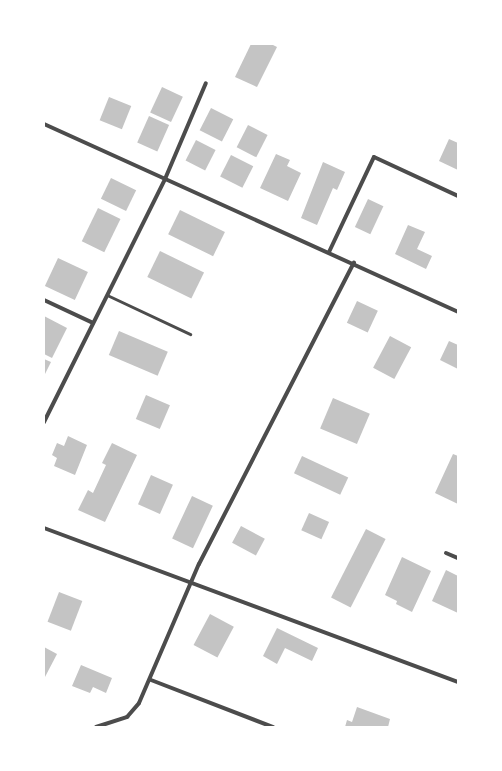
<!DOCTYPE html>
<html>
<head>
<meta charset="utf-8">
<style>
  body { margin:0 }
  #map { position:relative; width:502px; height:771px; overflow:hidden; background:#fff; font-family:Commissioner,sans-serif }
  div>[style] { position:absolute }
  .building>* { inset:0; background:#c4c4c4; transform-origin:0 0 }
  .service>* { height:3px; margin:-1.5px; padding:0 1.5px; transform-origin:1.5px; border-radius:1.5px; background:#4c4c4c }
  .minor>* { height:4px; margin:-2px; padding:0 2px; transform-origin:2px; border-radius:2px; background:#4c4c4c }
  span { translate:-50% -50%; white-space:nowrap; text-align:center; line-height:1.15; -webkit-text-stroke:3px #fff; paint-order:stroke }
  .frame { position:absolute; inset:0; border:45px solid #fff; pointer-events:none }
</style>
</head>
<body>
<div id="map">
  <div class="building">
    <div style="clip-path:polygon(251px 44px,271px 44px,277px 47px,257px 87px,235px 77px)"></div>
    <div style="left:162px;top:87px;width:23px;height:28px;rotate:25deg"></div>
    <div style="left:109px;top:97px;width:24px;height:25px;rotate:22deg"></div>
    <div style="left:211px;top:108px;width:25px;height:25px;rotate:27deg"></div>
    <div style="left:149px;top:116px;width:22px;height:29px;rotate:24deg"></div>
    <div style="left:248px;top:125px;width:22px;height:25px;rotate:27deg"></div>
    <div style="clip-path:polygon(449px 139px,458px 143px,458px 170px,439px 161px)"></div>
    <div style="left:196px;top:140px;width:22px;height:23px;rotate:27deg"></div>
    <div style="clip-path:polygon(276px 154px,290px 160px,287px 166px,301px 173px,288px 201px,260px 188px)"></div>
    <div style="left:231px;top:155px;width:25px;height:24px;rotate:27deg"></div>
    <div style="clip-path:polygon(323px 162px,345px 172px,337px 190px,333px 188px,317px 225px,301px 218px)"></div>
    <div style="left:111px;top:178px;width:28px;height:23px;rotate:26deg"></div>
    <div style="left:368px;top:199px;width:17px;height:31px;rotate:25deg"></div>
    <div style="left:98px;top:208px;width:25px;height:37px;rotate:26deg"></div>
    <div style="left:180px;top:210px;width:50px;height:27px;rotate:26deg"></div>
    <div style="clip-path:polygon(408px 225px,425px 232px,417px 249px,432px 256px,426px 269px,395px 254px)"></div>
    <div style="left:160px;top:251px;width:49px;height:29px;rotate:26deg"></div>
    <div style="left:58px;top:258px;width:33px;height:31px;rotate:25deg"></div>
    <div style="left:357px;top:301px;width:23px;height:24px;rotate:25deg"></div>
    <div style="clip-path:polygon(44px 316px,67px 328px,52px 358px,44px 354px)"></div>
    <div style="left:119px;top:331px;width:53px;height:26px;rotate:23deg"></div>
    <div style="left:390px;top:336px;width:24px;height:36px;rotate:28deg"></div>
    <div style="clip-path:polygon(449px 341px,458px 345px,458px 369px,440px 360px)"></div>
    <div style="clip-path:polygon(44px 359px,51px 362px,44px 376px)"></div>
    <div style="left:146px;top:395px;width:26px;height:26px;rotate:23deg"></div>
    <div style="left:333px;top:398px;width:40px;height:33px;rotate:23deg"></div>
    <div style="clip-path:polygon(68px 436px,87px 445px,75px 475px,54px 466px,57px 458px,52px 455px,57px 443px,64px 446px)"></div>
    <div style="clip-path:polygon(112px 443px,137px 455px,105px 522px,78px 510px,88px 490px,93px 493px,106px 465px,102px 463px)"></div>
    <div style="clip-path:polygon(453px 454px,458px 456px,458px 504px,435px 493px)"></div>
    <div style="left:302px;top:456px;width:51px;height:19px;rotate:25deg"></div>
    <div style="left:151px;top:475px;width:24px;height:32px;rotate:24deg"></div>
    <div style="left:192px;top:496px;width:23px;height:47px;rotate:25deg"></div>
    <div style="left:309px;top:513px;width:22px;height:19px;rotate:24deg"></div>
    <div style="left:241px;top:526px;width:27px;height:19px;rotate:28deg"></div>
    <div style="left:366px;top:529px;width:22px;height:77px;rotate:27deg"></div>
    <div style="clip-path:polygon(402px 557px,431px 571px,412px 612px,396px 604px,397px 601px,385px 595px)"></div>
    <div style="clip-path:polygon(446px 570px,458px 576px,458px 613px,432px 601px)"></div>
    <div style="left:59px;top:592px;width:25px;height:32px;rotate:21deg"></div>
    <div style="left:210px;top:614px;width:27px;height:35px;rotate:28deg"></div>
    <div style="clip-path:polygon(277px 628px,318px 648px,312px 661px,285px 648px,277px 664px,263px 656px)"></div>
    <div style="clip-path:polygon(44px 647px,57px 654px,45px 677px,44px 677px)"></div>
    <div style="clip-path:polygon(81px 665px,112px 678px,106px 693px,93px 687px,90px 693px,72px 686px)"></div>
    <div style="clip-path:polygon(357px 707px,390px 719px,388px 727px,345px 727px,347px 720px,352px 722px)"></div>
  </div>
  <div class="service">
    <div style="left:107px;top:295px;width:92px;rotate:25.2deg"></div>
  </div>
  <div class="minor">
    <div style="left:44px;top:124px;width:455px;rotate:24.4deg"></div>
    <div style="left:329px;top:252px;width:105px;rotate:-64.7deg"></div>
    <div style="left:374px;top:157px;width:93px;rotate:24.9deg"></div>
    <div style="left:44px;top:300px;width:54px;rotate:25.1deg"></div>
    <div style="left:44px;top:422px;width:271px;rotate:-63.5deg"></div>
    <div style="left:165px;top:179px;width:104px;rotate:-66.9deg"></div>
    <div style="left:44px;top:528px;width:442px;rotate:20.4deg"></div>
    <div style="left:446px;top:553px;width:13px;rotate:23deg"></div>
    <div style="left:151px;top:680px;width:131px;rotate:21.1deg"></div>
    <div style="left:96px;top:727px;width:33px;rotate:-18deg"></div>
    <div style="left:127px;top:717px;width:18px;rotate:-49deg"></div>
    <div style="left:139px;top:703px;width:151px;rotate:-66.7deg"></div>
    <div style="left:199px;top:564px;width:339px;rotate:-62.8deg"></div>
  </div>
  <div class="frame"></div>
</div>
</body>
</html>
